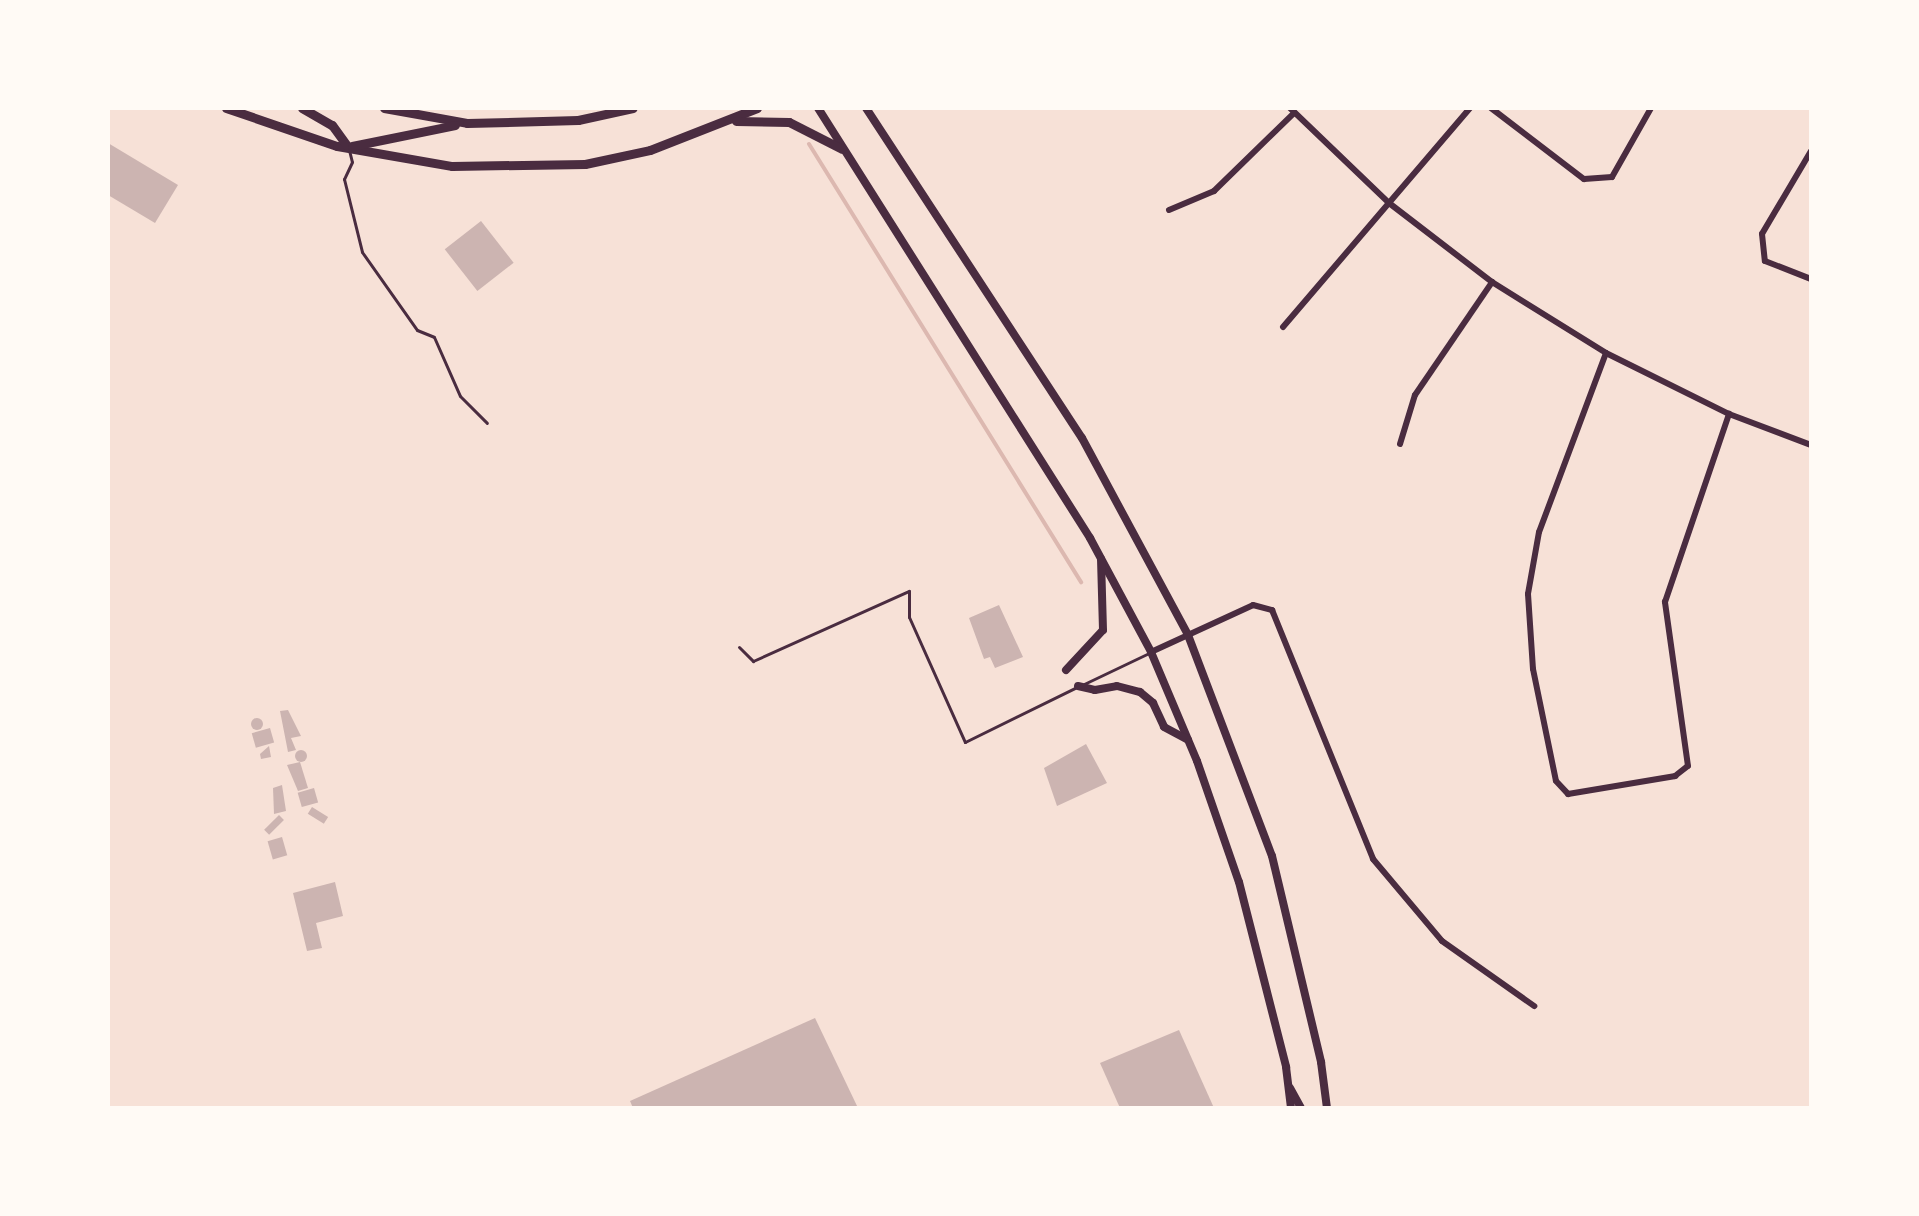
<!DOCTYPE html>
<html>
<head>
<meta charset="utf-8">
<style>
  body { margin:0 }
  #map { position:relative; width:1919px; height:1216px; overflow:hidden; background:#f7e1d7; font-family:Mulish,sans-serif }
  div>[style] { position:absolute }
  .stream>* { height:4px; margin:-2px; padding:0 2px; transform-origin:2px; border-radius:2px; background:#dcb8b0 }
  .building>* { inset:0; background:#ccb4b1; transform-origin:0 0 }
  .round { border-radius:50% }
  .service>* { height:3px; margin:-1.5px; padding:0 1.5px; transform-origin:1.5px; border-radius:1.5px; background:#4a2c40 }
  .minor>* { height:6px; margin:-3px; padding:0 3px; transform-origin:3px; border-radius:3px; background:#4a2c40 }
  .secondary>* { height:8px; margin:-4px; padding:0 4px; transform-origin:4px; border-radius:4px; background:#4a2c40 }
  .primary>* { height:9px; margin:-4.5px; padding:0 4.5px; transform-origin:4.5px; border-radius:4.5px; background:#4a2c40 }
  span { translate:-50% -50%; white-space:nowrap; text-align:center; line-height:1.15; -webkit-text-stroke:8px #fffaf5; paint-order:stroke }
  .frame { position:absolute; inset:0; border:110px solid #fffaf5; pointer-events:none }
</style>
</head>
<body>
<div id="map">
  <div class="stream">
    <div style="left:809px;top:144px;width:516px;rotate:58.16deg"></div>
  </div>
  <div class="building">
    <div style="clip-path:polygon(108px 143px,178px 185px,155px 223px,108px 195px)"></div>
    <div style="left:481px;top:221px;width:53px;height:46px;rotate:52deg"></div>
    <div style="clip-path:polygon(999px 605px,1023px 657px,995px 668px,990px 657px,984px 659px,969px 618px)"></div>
    <div style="clip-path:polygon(288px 710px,301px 736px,291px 738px,296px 750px,288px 752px,280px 711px)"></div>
    <div class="round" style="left:251px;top:718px;width:12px;height:12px"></div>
    <div style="left:270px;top:728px;width:15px;height:19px;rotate:74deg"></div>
    <div style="clip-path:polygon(1086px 744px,1107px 783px,1057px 806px,1044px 768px)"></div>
    <div style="clip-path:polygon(269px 746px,271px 757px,261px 759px,260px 754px)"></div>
    <div class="round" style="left:295px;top:750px;width:12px;height:12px"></div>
    <div style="clip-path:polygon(300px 762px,308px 788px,298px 791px,287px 765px)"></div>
    <div style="clip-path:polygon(282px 785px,286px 811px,274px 814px,273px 788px)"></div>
    <div style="left:314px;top:788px;width:15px;height:17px;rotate:74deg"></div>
    <div style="left:312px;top:807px;width:19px;height:8px;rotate:32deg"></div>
    <div style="left:279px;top:815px;width:7px;height:21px;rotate:45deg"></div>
    <div style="left:282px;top:837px;width:19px;height:15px;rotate:74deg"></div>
    <div style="clip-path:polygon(335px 882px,343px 916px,316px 923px,322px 948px,307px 951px,293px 893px)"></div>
    <div style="clip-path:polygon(815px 1018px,858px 1108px,633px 1108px,630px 1101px)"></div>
    <div style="clip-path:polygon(1179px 1030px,1214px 1108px,1120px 1108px,1100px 1063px)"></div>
  </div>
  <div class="service">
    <div style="left:349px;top:150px;width:12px;rotate:76deg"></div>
    <div style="left:352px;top:162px;width:19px;rotate:115deg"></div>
    <div style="left:344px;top:179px;width:75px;rotate:76.1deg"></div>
    <div style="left:362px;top:252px;width:95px;rotate:54.8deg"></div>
    <div style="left:417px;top:330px;width:18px;rotate:22deg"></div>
    <div style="left:434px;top:337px;width:64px;rotate:66.2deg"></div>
    <div style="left:460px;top:396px;width:38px;rotate:45deg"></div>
    <div style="left:739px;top:647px;width:20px;rotate:45deg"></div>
    <div style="left:753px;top:661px;width:171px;rotate:-24.2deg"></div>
    <div style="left:909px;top:591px;width:26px;rotate:90deg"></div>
    <div style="left:909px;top:617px;width:137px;rotate:65.9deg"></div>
    <div style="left:965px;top:742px;width:125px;rotate:-26.2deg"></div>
    <div style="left:1084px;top:684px;width:72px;rotate:-25.5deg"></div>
  </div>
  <div class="minor">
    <div style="left:1290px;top:108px;width:137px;rotate:43.8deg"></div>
    <div style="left:1389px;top:203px;width:130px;rotate:37.5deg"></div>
    <div style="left:1492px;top:282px;width:134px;rotate:31.9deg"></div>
    <div style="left:1606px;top:353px;width:137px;rotate:26.4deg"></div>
    <div style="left:1729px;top:414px;width:88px;rotate:20.7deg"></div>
    <div style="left:1491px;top:108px;width:117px;rotate:37.4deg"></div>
    <div style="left:1584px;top:179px;width:28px;rotate:-4deg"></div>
    <div style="left:1612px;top:177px;width:79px;rotate:-60.5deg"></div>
    <div style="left:1811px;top:151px;width:96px;rotate:120.6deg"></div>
    <div style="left:1762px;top:234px;width:27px;rotate:84deg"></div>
    <div style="left:1765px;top:261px;width:49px;rotate:21.4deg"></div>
    <div style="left:1169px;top:210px;width:49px;rotate:-22.9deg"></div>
    <div style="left:1214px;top:191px;width:112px;rotate:-44.3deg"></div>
    <div style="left:1283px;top:327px;width:288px;rotate:-49.5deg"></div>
    <div style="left:1606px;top:353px;width:191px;rotate:110.5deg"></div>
    <div style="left:1539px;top:532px;width:63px;rotate:100.1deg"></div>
    <div style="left:1528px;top:594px;width:75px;rotate:86.2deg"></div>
    <div style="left:1533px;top:669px;width:114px;rotate:78.4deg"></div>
    <div style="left:1556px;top:781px;width:18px;rotate:47deg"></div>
    <div style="left:1568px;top:794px;width:109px;rotate:-9.5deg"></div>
    <div style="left:1675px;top:776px;width:16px;rotate:-38deg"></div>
    <div style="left:1688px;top:766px;width:166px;rotate:-98deg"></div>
    <div style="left:1665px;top:602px;width:199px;rotate:-71.2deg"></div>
    <div style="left:1400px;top:444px;width:51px;rotate:-73deg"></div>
    <div style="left:1415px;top:395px;width:137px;rotate:-55.7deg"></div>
    <div style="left:1151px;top:652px;width:112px;rotate:-24.7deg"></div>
    <div style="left:1253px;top:605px;width:20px;rotate:15deg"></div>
    <div style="left:1272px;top:610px;width:269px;rotate:67.9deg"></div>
    <div style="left:1373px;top:859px;width:107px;rotate:49.9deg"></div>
    <div style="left:1442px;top:941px;width:113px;rotate:35.2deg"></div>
  </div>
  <div class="secondary">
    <div style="left:818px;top:108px;width:509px;rotate:57.68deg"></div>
    <div style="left:1090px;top:538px;width:129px;rotate:61.8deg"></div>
    <div style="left:1151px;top:652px;width:118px;rotate:67.1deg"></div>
    <div style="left:1197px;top:761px;width:128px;rotate:70.9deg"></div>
    <div style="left:1239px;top:882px;width:191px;rotate:75.7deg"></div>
    <div style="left:1286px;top:1067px;width:41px;rotate:83deg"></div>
    <div style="left:866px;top:108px;width:394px;rotate:56.8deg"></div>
    <div style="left:1082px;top:438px;width:224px;rotate:61.7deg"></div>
    <div style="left:1188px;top:635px;width:236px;rotate:69.2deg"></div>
    <div style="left:1272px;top:856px;width:212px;rotate:76.6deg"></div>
    <div style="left:1321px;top:1062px;width:46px;rotate:82.6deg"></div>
    <div style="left:1066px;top:670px;width:54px;rotate:-47.2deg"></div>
    <div style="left:1103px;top:630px;width:71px;rotate:-91.6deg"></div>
    <div style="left:1078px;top:686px;width:17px;rotate:13deg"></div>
    <div style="left:1095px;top:690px;width:22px;rotate:-10deg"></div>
    <div style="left:1117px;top:686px;width:24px;rotate:15deg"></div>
    <div style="left:1140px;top:692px;width:17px;rotate:40deg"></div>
    <div style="left:1153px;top:703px;width:26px;rotate:65deg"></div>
    <div style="left:1164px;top:727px;width:27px;rotate:28deg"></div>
    <div style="left:1290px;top:1088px;width:23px;rotate:61deg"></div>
  </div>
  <div class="primary">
    <div style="left:226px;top:108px;width:117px;rotate:18.9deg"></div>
    <div style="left:337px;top:146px;width:117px;rotate:9.9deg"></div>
    <div style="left:452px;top:166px;width:133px;rotate:-0.9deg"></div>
    <div style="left:585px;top:164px;width:66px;rotate:-12.2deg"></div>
    <div style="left:650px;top:150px;width:115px;rotate:-21.4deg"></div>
    <div style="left:302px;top:108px;width:34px;rotate:30deg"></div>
    <div style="left:332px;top:125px;width:27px;rotate:54deg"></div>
    <div style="left:384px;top:108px;width:84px;rotate:10.2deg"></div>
    <div style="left:467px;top:123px;width:111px;rotate:-1.5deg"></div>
    <div style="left:578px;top:120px;width:56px;rotate:-12.3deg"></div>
    <div style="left:736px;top:121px;width:53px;rotate:1.1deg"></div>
    <div style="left:789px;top:122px;width:59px;rotate:27deg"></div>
    <div style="left:352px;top:146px;width:105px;rotate:-11.5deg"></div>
  </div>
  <div class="frame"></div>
</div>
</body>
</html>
